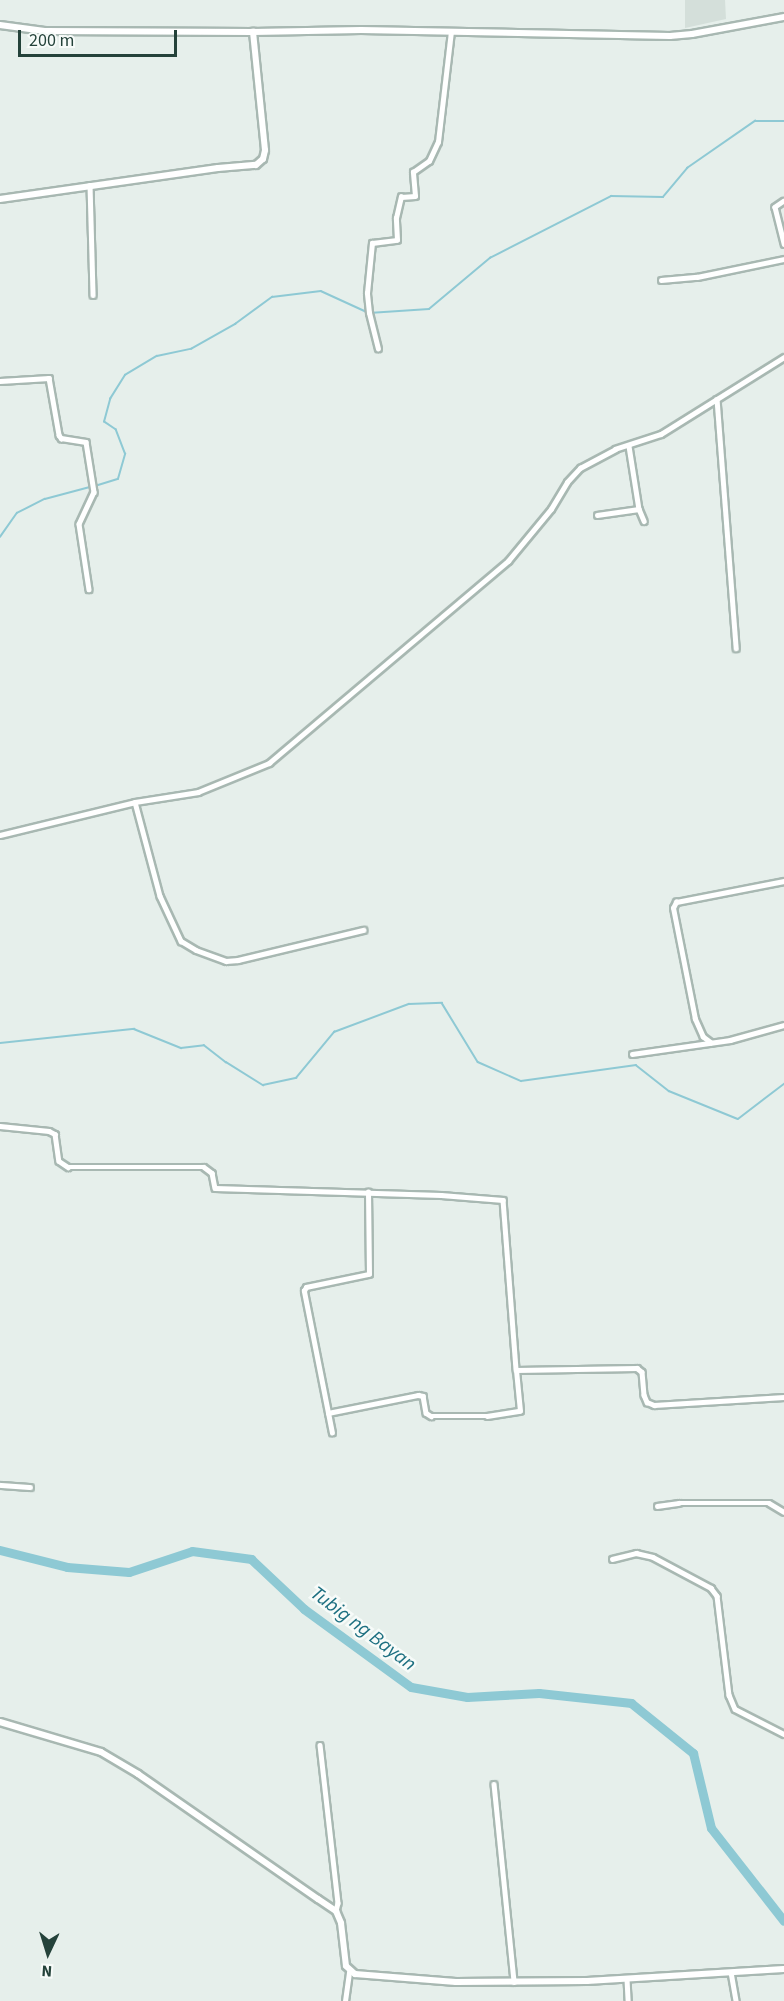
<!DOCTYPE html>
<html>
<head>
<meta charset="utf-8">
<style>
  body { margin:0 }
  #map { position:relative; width:784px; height:2001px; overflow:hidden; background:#e6efeb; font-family:"Source Sans 3",sans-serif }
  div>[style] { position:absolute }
  .built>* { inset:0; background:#d4dfda }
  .stream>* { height:1.5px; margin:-0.75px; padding:0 0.75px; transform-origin:0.75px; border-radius:0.75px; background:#8ec9d4 }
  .river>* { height:9px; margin:-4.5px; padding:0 4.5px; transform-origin:4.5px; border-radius:4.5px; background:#8ec9d4 }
  .roads { filter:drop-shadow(2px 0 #a8b8b2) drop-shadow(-2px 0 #a8b8b2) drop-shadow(0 2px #a8b8b2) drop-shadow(0 -2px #a8b8b2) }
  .street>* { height:4.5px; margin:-2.25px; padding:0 2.25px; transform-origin:2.25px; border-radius:2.25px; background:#fff }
  .secondary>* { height:6px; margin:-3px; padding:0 3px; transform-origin:3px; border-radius:3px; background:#fff }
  span { translate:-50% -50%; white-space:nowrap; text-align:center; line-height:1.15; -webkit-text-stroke:5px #f7fbf9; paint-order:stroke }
  .water-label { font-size:20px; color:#1c6f80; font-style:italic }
  .north { position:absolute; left:18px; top:1923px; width:60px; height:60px; -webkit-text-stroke:4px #f7fbf9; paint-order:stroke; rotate:184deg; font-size:16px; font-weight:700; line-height:24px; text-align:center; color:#24423a }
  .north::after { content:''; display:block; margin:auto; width:21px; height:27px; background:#24423a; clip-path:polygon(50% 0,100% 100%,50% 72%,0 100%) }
  .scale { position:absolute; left:18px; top:30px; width:159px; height:27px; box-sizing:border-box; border:3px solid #24423a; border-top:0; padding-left:8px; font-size:18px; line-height:21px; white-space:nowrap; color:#24423a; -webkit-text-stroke:4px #f7fbf9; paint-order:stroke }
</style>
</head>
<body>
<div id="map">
  <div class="built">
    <div style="clip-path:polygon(685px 0,725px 0,726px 19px,685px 28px)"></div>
  </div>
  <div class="stream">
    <div style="left:95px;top:486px;width:24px;rotate:-17deg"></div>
    <div style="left:118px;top:479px;width:26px;rotate:-74deg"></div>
    <div style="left:125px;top:454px;width:26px;rotate:-111deg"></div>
    <div style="left:116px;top:430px;width:14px;rotate:-146deg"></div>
    <div style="left:104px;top:422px;width:24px;rotate:-75deg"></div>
    <div style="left:110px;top:399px;width:28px;rotate:-58deg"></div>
    <div style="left:125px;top:375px;width:37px;rotate:-31deg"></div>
    <div style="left:157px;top:356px;width:35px;rotate:-12deg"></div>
    <div style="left:191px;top:349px;width:51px;rotate:-29.6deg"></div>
    <div style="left:235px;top:324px;width:46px;rotate:-36.1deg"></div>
    <div style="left:272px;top:297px;width:49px;rotate:-7deg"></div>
    <div style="left:321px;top:291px;width:53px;rotate:24.6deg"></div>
    <div style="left:369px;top:313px;width:60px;rotate:-3.8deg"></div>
    <div style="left:429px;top:309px;width:80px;rotate:-39.9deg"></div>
    <div style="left:490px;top:258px;width:136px;rotate:-27.1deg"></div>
    <div style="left:611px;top:196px;width:52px;rotate:1.1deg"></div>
    <div style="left:663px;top:197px;width:38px;rotate:-50deg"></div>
    <div style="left:687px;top:168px;width:83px;rotate:-34.7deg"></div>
    <div style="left:755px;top:121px;width:29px"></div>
    <div style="left:0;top:537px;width:29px;rotate:-55deg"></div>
    <div style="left:17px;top:513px;width:31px;rotate:-27deg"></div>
    <div style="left:45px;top:499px;width:47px;rotate:-14.9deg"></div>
    <div style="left:0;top:1043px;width:135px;rotate:-6deg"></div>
    <div style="left:134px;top:1029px;width:51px;rotate:22deg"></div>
    <div style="left:181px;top:1048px;width:23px;rotate:-7deg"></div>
    <div style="left:204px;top:1045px;width:28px;rotate:38deg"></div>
    <div style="left:226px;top:1062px;width:44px;rotate:31.9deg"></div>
    <div style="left:263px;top:1085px;width:34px;rotate:-12deg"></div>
    <div style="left:296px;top:1078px;width:60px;rotate:-50.4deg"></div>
    <div style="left:334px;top:1032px;width:80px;rotate:-20.5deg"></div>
    <div style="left:409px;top:1004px;width:33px;rotate:-2deg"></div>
    <div style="left:442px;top:1003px;width:69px;rotate:58.6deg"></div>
    <div style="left:478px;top:1062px;width:47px;rotate:23.8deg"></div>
    <div style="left:521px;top:1081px;width:116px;rotate:-7.9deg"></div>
    <div style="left:636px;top:1065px;width:42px;rotate:38.2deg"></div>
    <div style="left:669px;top:1091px;width:74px;rotate:22.1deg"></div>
    <div style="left:738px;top:1119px;width:58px;rotate:-37.3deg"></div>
  </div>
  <div class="river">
    <div style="left:0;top:1550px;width:69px;rotate:14.2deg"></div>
    <div style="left:67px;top:1567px;width:62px;rotate:4.6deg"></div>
    <div style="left:129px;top:1572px;width:66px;rotate:-18.4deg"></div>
    <div style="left:192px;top:1551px;width:60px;rotate:7.7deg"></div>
    <div style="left:251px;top:1559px;width:73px;rotate:43.3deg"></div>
    <div style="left:304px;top:1609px;width:132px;rotate:36.1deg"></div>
    <div style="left:411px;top:1687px;width:57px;rotate:10.1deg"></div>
    <div style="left:467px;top:1697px;width:72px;rotate:-3.2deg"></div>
    <div style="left:539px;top:1693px;width:93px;rotate:6.2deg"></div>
    <div style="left:631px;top:1703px;width:80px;rotate:38.9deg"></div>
    <div style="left:693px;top:1753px;width:77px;rotate:76.5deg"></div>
    <div style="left:711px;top:1828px;width:118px;rotate:51.9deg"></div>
  </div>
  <div class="roads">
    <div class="street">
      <div style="left:90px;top:185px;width:110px;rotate:88.4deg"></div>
      <div style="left:784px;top:201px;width:11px;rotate:146deg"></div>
      <div style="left:775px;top:207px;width:38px;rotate:76deg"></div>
      <div style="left:661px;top:280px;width:36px;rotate:-5deg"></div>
      <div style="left:697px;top:277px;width:89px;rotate:-11.7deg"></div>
      <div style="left:378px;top:349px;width:37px;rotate:-104deg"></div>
      <div style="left:369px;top:313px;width:20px;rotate:-96deg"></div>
      <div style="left:367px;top:293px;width:50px;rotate:-84.3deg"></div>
      <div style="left:372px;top:243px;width:25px;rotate:-7deg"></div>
      <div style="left:397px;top:240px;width:22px;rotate:-93deg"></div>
      <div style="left:396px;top:218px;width:22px;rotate:-77deg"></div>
      <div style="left:401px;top:197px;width:14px;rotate:-4deg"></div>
      <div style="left:415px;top:196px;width:24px;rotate:-95deg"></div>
      <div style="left:413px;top:172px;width:19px;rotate:-35deg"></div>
      <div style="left:429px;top:161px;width:21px;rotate:-65deg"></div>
      <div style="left:438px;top:142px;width:111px;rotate:-83.3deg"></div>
      <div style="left:0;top:381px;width:49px;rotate:-3.5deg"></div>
      <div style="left:49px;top:378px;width:58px;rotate:80deg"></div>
      <div style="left:59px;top:435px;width:4px;rotate:56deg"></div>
      <div style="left:61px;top:438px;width:25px;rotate:9deg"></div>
      <div style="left:86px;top:442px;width:51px;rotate:80.9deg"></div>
      <div style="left:94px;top:492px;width:35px;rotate:115deg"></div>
      <div style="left:79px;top:524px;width:66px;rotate:81.3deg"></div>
      <div style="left:717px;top:399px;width:250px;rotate:85.6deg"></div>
      <div style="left:629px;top:446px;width:64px;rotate:81deg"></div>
      <div style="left:639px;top:509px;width:13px;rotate:67deg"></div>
      <div style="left:597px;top:515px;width:42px;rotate:-8.1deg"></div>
      <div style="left:135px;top:802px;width:97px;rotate:75.1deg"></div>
      <div style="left:160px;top:896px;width:50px;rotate:65deg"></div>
      <div style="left:181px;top:941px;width:17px;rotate:31deg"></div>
      <div style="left:196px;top:950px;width:32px;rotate:20deg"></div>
      <div style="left:226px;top:961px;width:12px;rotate:-5deg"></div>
      <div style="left:238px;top:960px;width:129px;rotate:-13.5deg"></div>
      <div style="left:0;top:835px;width:139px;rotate:-13.7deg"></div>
      <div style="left:135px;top:802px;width:64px;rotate:-9deg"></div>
      <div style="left:198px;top:792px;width:77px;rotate:-22.2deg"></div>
      <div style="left:269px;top:763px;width:313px;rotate:-40.2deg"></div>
      <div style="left:508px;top:561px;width:67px;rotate:-50.4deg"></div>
      <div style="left:551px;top:509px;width:31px;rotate:-59deg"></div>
      <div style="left:567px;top:482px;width:19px;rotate:-47deg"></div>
      <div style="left:580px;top:468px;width:40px;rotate:-28deg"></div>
      <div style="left:615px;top:449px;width:48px;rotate:-18.1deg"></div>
      <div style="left:661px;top:434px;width:145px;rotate:-32deg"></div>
      <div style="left:711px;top:1043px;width:10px;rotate:-143deg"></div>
      <div style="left:703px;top:1037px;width:20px;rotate:-114deg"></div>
      <div style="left:695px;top:1019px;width:113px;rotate:-101.2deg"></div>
      <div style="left:673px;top:908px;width:7px;rotate:-63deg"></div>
      <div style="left:676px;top:902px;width:110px;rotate:-11deg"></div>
      <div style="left:632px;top:1054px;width:99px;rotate:-8.1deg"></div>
      <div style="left:730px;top:1040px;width:56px;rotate:-15.5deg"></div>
      <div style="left:0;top:1126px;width:49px;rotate:5.8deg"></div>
      <div style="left:49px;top:1131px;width:7px;rotate:27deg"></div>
      <div style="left:55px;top:1134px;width:27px;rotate:82deg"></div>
      <div style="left:59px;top:1161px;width:11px;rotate:34deg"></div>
      <div style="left:68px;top:1167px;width:136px"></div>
      <div style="left:204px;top:1167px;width:10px;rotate:37deg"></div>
      <div style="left:212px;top:1173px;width:15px;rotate:79deg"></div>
      <div style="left:215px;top:1188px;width:226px;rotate:1.8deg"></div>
      <div style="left:441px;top:1195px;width:62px;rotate:4.6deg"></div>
      <div style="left:503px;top:1200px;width:170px;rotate:85.6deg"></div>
      <div style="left:516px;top:1370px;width:121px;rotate:-0.9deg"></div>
      <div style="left:637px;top:1368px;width:6px;rotate:39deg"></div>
      <div style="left:642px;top:1372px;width:23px;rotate:85deg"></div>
      <div style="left:644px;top:1395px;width:8px;rotate:67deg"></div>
      <div style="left:647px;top:1402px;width:8px;rotate:23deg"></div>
      <div style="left:654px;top:1405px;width:130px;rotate:-3.5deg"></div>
      <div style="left:328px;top:1413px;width:92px;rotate:-11.3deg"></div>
      <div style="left:418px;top:1395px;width:5px;rotate:11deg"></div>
      <div style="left:423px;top:1396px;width:17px;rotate:80deg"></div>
      <div style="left:426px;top:1413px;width:6px;rotate:31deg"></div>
      <div style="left:431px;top:1416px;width:56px"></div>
      <div style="left:487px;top:1416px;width:33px;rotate:-9deg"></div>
      <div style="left:520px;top:1411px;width:41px;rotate:-95.6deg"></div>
      <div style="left:332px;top:1433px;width:145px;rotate:-101.2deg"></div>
      <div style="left:304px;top:1291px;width:4px;rotate:-63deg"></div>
      <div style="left:306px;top:1287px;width:64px;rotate:-11.7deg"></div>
      <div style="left:369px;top:1274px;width:82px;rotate:-90.7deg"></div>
      <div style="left:0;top:1485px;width:30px;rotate:4deg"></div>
      <div style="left:657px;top:1506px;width:22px;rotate:-8deg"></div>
      <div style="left:679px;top:1503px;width:90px"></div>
      <div style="left:769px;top:1503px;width:17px;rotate:31deg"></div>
      <div style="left:612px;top:1559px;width:25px;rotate:-14deg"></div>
      <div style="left:636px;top:1553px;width:17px;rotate:13deg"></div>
      <div style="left:653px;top:1557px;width:66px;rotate:28.1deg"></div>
      <div style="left:711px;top:1588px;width:10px;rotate:53deg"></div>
      <div style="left:717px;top:1596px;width:100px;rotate:83.1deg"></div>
      <div style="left:729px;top:1695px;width:15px;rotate:67deg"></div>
      <div style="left:735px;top:1709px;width:55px;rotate:27deg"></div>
      <div style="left:320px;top:1745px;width:159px;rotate:83.5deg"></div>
      <div style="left:338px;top:1903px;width:8px;rotate:104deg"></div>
      <div style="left:494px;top:1784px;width:199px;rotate:84.2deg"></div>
      <div style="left:731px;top:1972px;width:29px;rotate:80deg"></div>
      <div style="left:627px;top:1979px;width:22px;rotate:87deg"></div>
      <div style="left:345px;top:2001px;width:30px;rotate:-82deg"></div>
    </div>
    <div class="secondary">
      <div style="left:0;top:25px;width:45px;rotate:7.6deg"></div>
      <div style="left:45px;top:31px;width:208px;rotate:0.3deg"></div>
      <div style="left:253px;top:32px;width:108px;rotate:-1.1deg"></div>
      <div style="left:361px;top:30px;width:309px;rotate:1.1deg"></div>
      <div style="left:670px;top:36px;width:22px;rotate:-5deg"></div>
      <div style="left:692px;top:34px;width:94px;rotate:-10.5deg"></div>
      <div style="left:0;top:199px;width:220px;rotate:-8.1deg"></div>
      <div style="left:218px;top:168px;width:38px;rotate:-5deg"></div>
      <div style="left:256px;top:165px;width:9px;rotate:-41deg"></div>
      <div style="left:263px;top:159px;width:9px;rotate:-77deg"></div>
      <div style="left:265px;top:150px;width:119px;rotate:-95.8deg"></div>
      <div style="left:0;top:1722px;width:105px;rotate:16.5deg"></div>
      <div style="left:101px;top:1752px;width:43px;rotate:30.7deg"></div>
      <div style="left:138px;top:1774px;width:219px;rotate:34.8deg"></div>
      <div style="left:318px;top:1899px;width:22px;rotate:34deg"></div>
      <div style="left:336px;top:1911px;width:13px;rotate:67deg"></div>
      <div style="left:341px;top:1923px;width:43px;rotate:83.4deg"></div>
      <div style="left:346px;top:1966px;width:12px;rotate:42deg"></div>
      <div style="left:355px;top:1974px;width:101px;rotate:4.5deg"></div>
      <div style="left:456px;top:1982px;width:131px;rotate:-0.4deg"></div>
      <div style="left:587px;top:1981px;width:197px;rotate:-3.5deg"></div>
    </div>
  </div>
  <div class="water-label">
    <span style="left:363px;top:1629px;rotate:37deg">Tubig ng Bayan</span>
  </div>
  <div class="north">N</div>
  <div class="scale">200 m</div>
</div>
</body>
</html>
